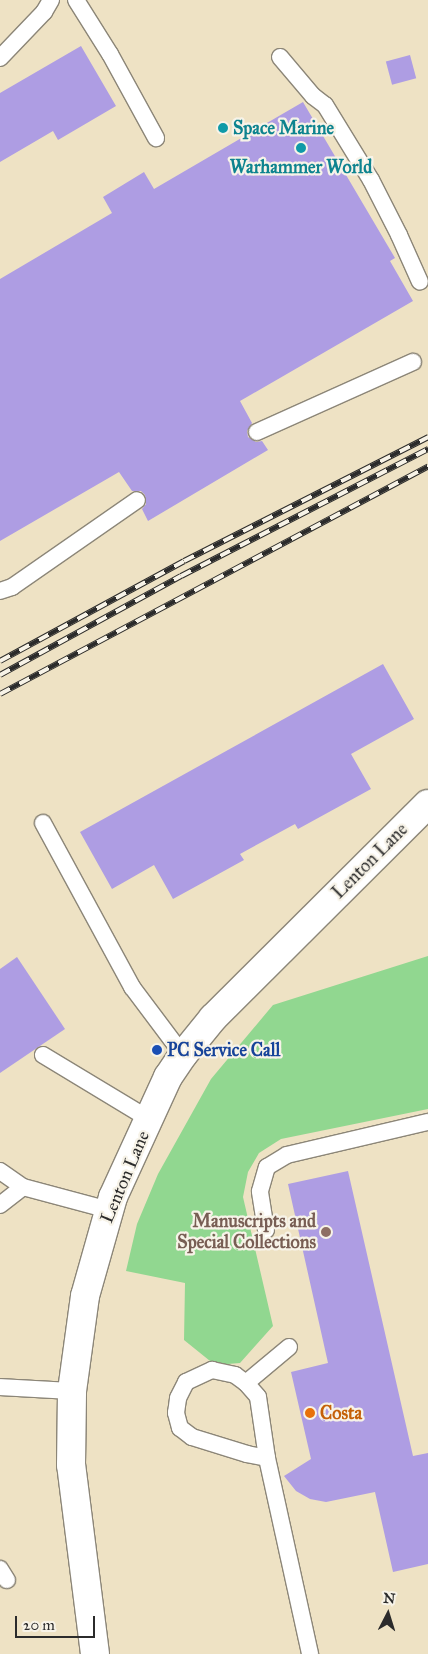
<!DOCTYPE html>
<html>
<head>
<meta charset="utf-8">
<style>
  body { margin:0 }
  #map { position:relative; width:428px; height:1654px; overflow:hidden; background:#eee2c4; font-family:"IM FELL Great Primer",serif }
  div>[style] { position:absolute }
  .green>* { inset:0; background:#91d790 }
  .building>* { inset:0; background:#ae9de3; transform-origin:0 0 }
  .roads { filter:drop-shadow(1px 0 #8c8678) drop-shadow(-1px 0 #8c8678) drop-shadow(0 1px #8c8678) drop-shadow(0 -1px #8c8678) }
  .lane>* { height:16px; margin:-8px; padding:0 8px; transform-origin:8px; border-radius:8px; background:#fff }
  .secondary>* { height:28px; margin:-14px; padding:0 14px; transform-origin:14px; border-radius:14px; background:#fff }
  .rail>* { height:5.5px; margin-top:-2.75px; transform-origin:0; background:repeating-linear-gradient(90deg,#f7f3e8 0 11px,#2b2b2b 0 22px); box-sizing:border-box; border-block:1px solid #2b2b2b }
  .dots>* { width:14px; height:14px; translate:-50% -50%; box-sizing:border-box; border:2px solid #f7f3e8; border-radius:50% }
  span { translate:-50% -50%; white-space:nowrap; text-align:center; line-height:1.15; -webkit-text-stroke:4.5px #f7f3e8; paint-order:stroke }
  .culture-label { font-size:18px; color:#0d838f; font-weight:700 }
  .left { translate:0 -50%; text-align:left }
  .street-label { font-size:18px; color:#2b2b2b }
  .transit-label { font-size:18px; color:#164399; font-weight:700 }
  .education-label { font-size:18px; color:#785e54; font-weight:700 }
  .right { translate:-100% -50%; text-align:right }
  .food-label { font-size:18px; color:#c56008; font-weight:700 }
  .north { position:absolute; left:363px; top:1589px; width:50px; height:50px; -webkit-text-stroke:4px #f7f3e8; paint-order:stroke; rotate:5deg; font-size:14px; font-weight:700; line-height:20px; text-align:center; color:#2b2b2b }
  .north::after { content:''; display:block; margin:auto; width:18px; height:22px; background:#2b2b2b; clip-path:polygon(50% 0,100% 100%,50% 72%,0 100%) }
  .scale { position:absolute; left:15px; top:1616px; width:80px; height:22px; box-sizing:border-box; border:2px solid #2b2b2b; border-top:0; padding-left:6px; font-size:15px; line-height:18px; white-space:nowrap; color:#2b2b2b; -webkit-text-stroke:4px #f7f3e8; paint-order:stroke }
</style>
</head>
<body>
<div id="map">
  <div class="green">
    <div style="clip-path:polygon(428px 956px,428px 1109px,281px 1139px,259px 1153px,248px 1172px,243px 1197px,273px 1326px,240px 1363px,215px 1365px,184px 1340px,185px 1283px,126px 1271px,137px 1224px,158px 1174px,211px 1079px,273px 1005px)"></div>
  </div>
  <div class="building">
    <div style="clip-path:polygon(81px 46px,116px 106px,58px 140px,53px 131px,0 162px,0 93px)"></div>
    <div style="left:410px;top:55px;width:24px;height:25px;rotate:75deg"></div>
    <div style="clip-path:polygon(303px 102px,395px 258px,390px 261px,413px 301px,240px 401px,252px 423px,247px 431px,248px 437px,256px 442px,262px 441px,268px 450px,148px 521px,142px 509px,146px 504px,145px 495px,141px 491px,132px 491px,119px 472px,0 541px,0 279px,112px 213px,103px 197px,144px 172px,154px 189px)"></div>
    <div style="clip-path:polygon(383px 664px,414px 719px,351px 754px,371px 789px,298px 829px,295px 824px,240px 854px,244px 860px,173px 899px,154px 865px,112px 889px,80px 832px)"></div>
    <div style="clip-path:polygon(17px 957px,65px 1029px,0 1073px,0 969px)"></div>
    <div style="clip-path:polygon(348px 1171px,413px 1456px,428px 1453px,428px 1564px,393px 1572px,375px 1492px,326px 1502px,310px 1499px,296px 1491px,284px 1476px,311px 1459px,291px 1372px,328px 1363px,288px 1184px)"></div>
  </div>
  <div class="roads">
    <div class="lane">
      <div style="left:76px;top:0;width:64px;rotate:57.8deg"></div>
      <div style="left:110px;top:54px;width:96px;rotate:61.3deg"></div>
      <div style="left:280px;top:57px;width:51px;rotate:49.8deg"></div>
      <div style="left:313px;top:96px;width:15px;rotate:37deg"></div>
      <div style="left:325px;top:105px;width:88px;rotate:58.5deg"></div>
      <div style="left:371px;top:180px;width:62px;rotate:63deg"></div>
      <div style="left:399px;top:235px;width:51px;rotate:65.9deg"></div>
      <div style="left:0;top:58px;width:64px;rotate:-46.3deg"></div>
      <div style="left:44px;top:12px;width:14px;rotate:-60deg"></div>
      <div style="left:257px;top:432px;width:171px;rotate:-24.2deg"></div>
      <div style="left:0;top:591px;width:13px;rotate:-18deg"></div>
      <div style="left:12px;top:587px;width:152px;rotate:-34.8deg"></div>
      <div style="left:43px;top:823px;width:187px;rotate:61.5deg"></div>
      <div style="left:132px;top:987px;width:85px;rotate:53.1deg"></div>
      <div style="left:43px;top:1055px;width:124px;rotate:31.1deg"></div>
      <div style="left:0;top:1171px;width:28px;rotate:35deg"></div>
      <div style="left:23px;top:1187px;width:89px;rotate:15deg"></div>
      <div style="left:0;top:1205px;width:29px;rotate:-38deg"></div>
      <div style="left:266px;top:1230px;width:39px;rotate:-99deg"></div>
      <div style="left:260px;top:1191px;width:25px;rotate:-74deg"></div>
      <div style="left:267px;top:1167px;width:23px;rotate:-31deg"></div>
      <div style="left:287px;top:1155px;width:145px;rotate:-13.2deg"></div>
      <div style="left:246px;top:1383px;width:56px;rotate:-39.9deg"></div>
      <div style="left:0;top:1387px;width:72px;rotate:3.2deg"></div>
      <div style="left:267px;top:1458px;width:20px;rotate:-169deg"></div>
      <div style="left:247px;top:1454px;width:58px;rotate:-162.8deg"></div>
      <div style="left:192px;top:1437px;width:15px;rotate:-143deg"></div>
      <div style="left:180px;top:1428px;width:16px;rotate:-105deg"></div>
      <div style="left:176px;top:1413px;width:15px;rotate:-82deg"></div>
      <div style="left:178px;top:1398px;width:18px;rotate:-63deg"></div>
      <div style="left:186px;top:1382px;width:29px;rotate:-25deg"></div>
      <div style="left:212px;top:1370px;width:24px;rotate:12deg"></div>
      <div style="left:235px;top:1375px;width:14px;rotate:36deg"></div>
      <div style="left:246px;top:1383px;width:18px;rotate:49deg"></div>
      <div style="left:258px;top:1397px;width:62px;rotate:81.6deg"></div>
      <div style="left:267px;top:1458px;width:201px;rotate:77.6deg"></div>
      <div style="left:0;top:1569px;width:13px;rotate:58deg"></div>
    </div>
    <div class="secondary">
      <div style="left:95px;top:1654px;width:191px;rotate:-97.2deg"></div>
      <div style="left:71px;top:1465px;width:74px;rotate:-89.2deg"></div>
      <div style="left:72px;top:1391px;width:96px;rotate:-82.2deg"></div>
      <div style="left:85px;top:1296px;width:103px;rotate:-74.2deg"></div>
      <div style="left:113px;top:1197px;width:132px;rotate:-65.4deg"></div>
      <div style="left:168px;top:1077px;width:27px;rotate:-56deg"></div>
      <div style="left:183px;top:1055px;width:48px;rotate:-51deg"></div>
      <div style="left:213px;top:1018px;width:303px;rotate:-44.9deg"></div>
    </div>
  </div>
  <div class="rail">
    <div style="left:0;top:661px;width:209px;rotate:-28.5deg"></div>
    <div style="left:184px;top:561px;width:274px;rotate:-26.9deg"></div>
    <div style="left:0;top:675px;width:206px;rotate:-28.7deg"></div>
    <div style="left:181px;top:576px;width:278px;rotate:-27.2deg"></div>
    <div style="left:0;top:694px;width:485px;rotate:-28deg"></div>
  </div>
  <div class="dots">
    <div style="left:223px;top:128px;background:#0f9aa8"></div>
    <div style="left:301px;top:148px;background:#0f9aa8"></div>
    <div style="left:157px;top:1050px;background:#1a4fb4"></div>
    <div style="left:326px;top:1232px;background:#8d6e63"></div>
    <div style="left:310px;top:1413px;background:#e8710a"></div>
  </div>
  <div class="culture-label">
    <span class="left" style="left:233px;top:128px">Space Marine</span>
    <span style="left:301px;top:167px">Warhammer World</span>
  </div>
  <div class="street-label">
    <span style="left:370px;top:861px;rotate:-45deg">Lenton Lane</span>
    <span style="left:125px;top:1177px;rotate:-67deg">Lenton Lane</span>
  </div>
  <div class="transit-label">
    <span class="left" style="left:167px;top:1050px">PC Service Call</span>
  </div>
  <div class="education-label">
    <span class="right" style="left:316px;top:1232px">Manuscripts and<br>Special Collections</span>
  </div>
  <div class="food-label">
    <span class="left" style="left:320px;top:1413px">Costa</span>
  </div>
  <div class="north">N</div>
  <div class="scale">20 m</div>
</div>
</body>
</html>
